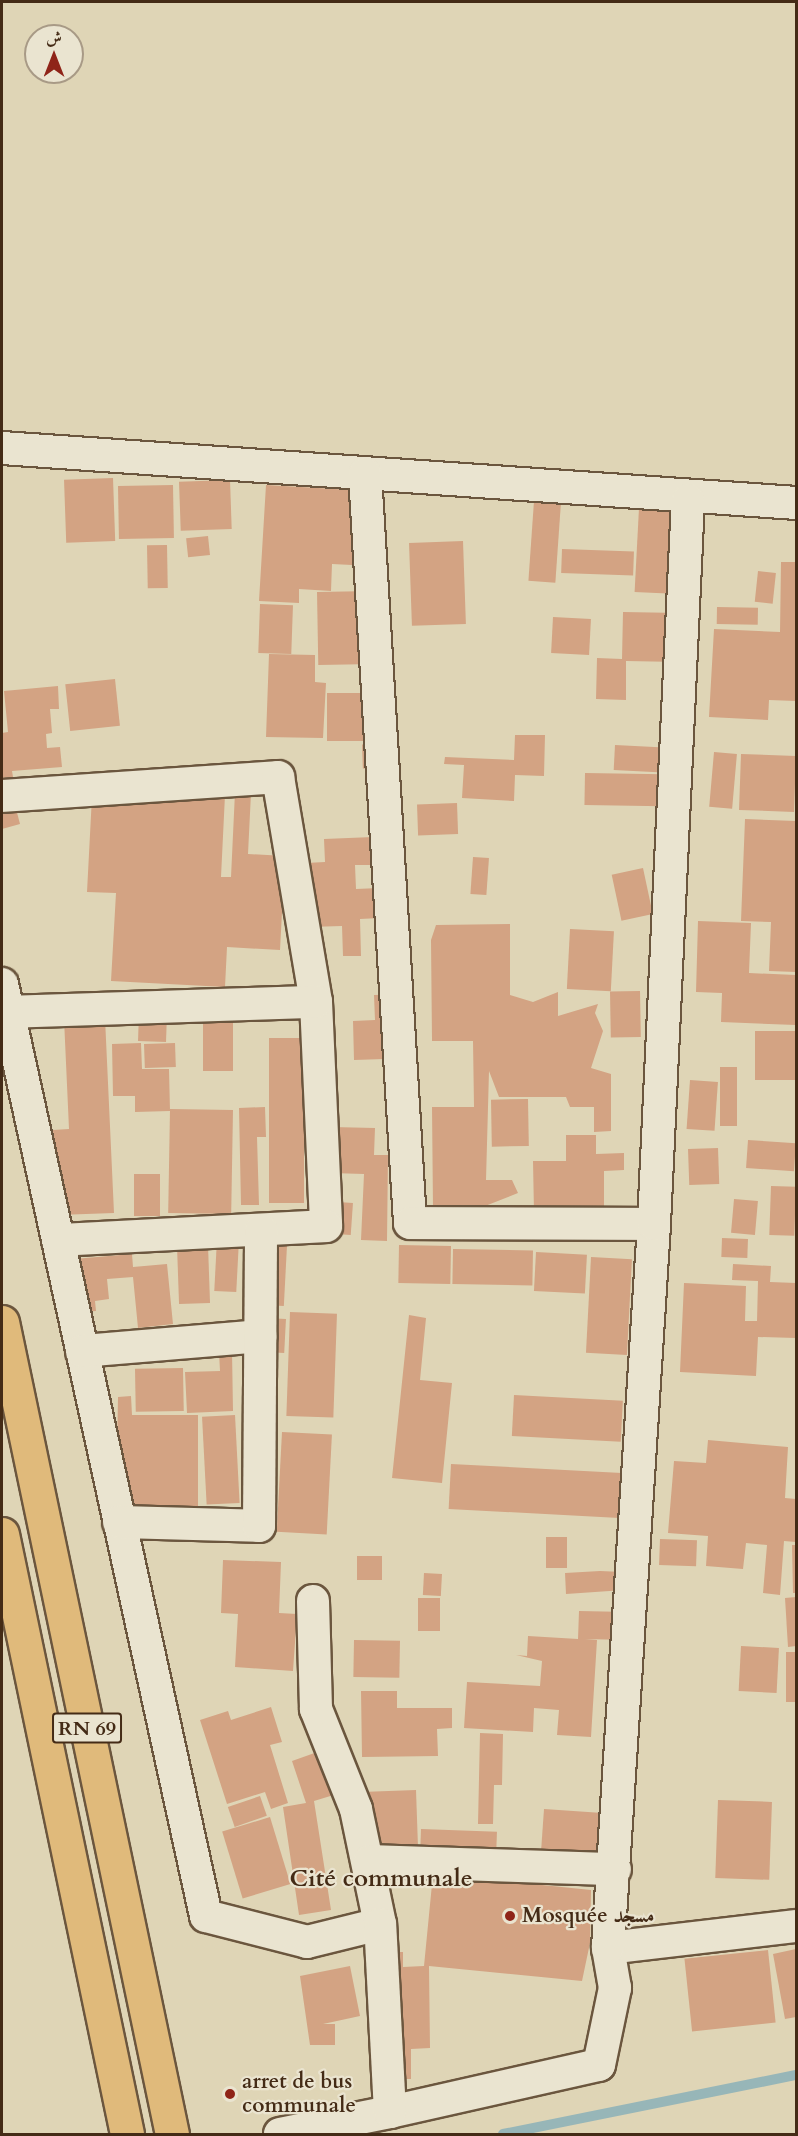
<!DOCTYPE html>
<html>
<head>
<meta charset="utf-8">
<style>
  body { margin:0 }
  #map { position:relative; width:798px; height:2136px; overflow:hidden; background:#dfd5b6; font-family:Cardo,Amiri,serif }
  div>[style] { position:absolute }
  .stream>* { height:10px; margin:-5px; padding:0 5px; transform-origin:5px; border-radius:5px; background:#97b6b8 }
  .building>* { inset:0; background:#d3a383; transform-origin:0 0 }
  .roads { filter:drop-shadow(2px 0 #6b563e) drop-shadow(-2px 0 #6b563e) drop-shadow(0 2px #6b563e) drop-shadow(0 -2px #6b563e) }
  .minor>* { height:32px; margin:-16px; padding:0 16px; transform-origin:16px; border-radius:16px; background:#eae4d0 }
  .primary>* { height:33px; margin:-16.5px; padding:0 16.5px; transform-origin:16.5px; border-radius:16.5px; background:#e0ba7b }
  .dots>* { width:16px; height:16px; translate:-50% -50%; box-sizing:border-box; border:3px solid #eae4d0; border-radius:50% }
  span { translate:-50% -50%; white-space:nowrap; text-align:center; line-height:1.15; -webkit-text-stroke:4.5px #eae4d0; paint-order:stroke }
  .shield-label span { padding:2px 4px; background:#eae4d0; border:2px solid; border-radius:4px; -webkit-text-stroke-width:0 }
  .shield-label { font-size:20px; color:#442b16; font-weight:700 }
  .poi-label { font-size:21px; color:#442b16; font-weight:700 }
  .left { translate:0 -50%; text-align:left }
  .quarter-label { font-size:24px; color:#442b16; font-weight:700 }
  .frame { position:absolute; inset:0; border:3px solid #442b16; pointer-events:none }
  .north { position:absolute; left:24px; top:24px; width:60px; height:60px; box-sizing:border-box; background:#eae4d0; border:2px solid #a89a86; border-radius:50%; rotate:0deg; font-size:16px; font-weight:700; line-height:24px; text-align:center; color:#442b16 }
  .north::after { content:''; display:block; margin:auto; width:21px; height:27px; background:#8f2418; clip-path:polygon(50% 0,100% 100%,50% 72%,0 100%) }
</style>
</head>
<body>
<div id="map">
  <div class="stream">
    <div style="left:503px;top:2134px;width:299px;rotate:-11.4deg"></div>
  </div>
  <div class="building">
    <div style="left:113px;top:478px;width:63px;height:49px;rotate:88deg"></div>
    <div style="left:230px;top:480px;width:49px;height:51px;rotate:88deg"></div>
    <div style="left:173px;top:485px;width:53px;height:55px;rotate:89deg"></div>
    <div style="clip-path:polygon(266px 485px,370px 491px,354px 530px,352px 565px,332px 564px,331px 591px,299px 589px,299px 603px,259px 601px)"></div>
    <div style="left:534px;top:501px;width:27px;height:80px;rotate:4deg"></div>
    <div style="left:639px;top:508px;width:38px;height:84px;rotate:3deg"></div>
    <div style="left:208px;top:536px;width:19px;height:22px;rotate:84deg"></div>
    <div style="left:463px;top:541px;width:83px;height:54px;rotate:88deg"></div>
    <div style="left:167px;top:545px;width:43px;height:20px;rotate:89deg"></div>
    <div style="left:562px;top:549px;width:72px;height:24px;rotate:2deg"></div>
    <div style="clip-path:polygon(781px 562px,796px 562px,796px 701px,769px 700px,768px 720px,709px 717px,714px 629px,780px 632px)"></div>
    <div style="left:758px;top:571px;width:18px;height:31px;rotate:6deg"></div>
    <div style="left:373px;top:591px;width:73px;height:56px;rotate:89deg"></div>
    <div style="left:260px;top:604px;width:33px;height:49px;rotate:2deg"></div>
    <div style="left:717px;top:607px;width:41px;height:17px;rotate:1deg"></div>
    <div style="clip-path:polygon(623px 612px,680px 613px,679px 662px,626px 661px,626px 700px,596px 699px,597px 658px,622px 659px)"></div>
    <div style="left:553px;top:617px;width:38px;height:36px;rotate:3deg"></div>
    <div style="clip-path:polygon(269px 654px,315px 655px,315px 682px,326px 683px,323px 738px,266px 737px)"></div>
    <div style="left:115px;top:679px;width:47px;height:50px;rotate:84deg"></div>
    <div style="clip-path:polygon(58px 686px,59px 709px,50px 709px,52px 733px,46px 734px,47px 748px,60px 747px,62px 767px,12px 771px,13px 777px,2px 778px,2px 733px,8px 732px,4px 691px)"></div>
    <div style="left:327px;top:693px;width:36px;height:48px"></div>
    <div style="clip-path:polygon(515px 735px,545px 735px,544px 776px,515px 775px,514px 801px,462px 798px,464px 765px,444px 764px,445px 757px,514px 760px)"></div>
    <div style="left:379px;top:744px;width:24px;height:17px;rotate:88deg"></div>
    <div style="left:615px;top:745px;width:59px;height:25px;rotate:3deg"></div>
    <div style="left:714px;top:752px;width:23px;height:55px;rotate:5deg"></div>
    <div style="left:741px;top:754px;width:55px;height:56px;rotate:2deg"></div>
    <div style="left:585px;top:773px;width:78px;height:32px;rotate:1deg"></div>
    <div style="clip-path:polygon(235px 792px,251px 793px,248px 854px,285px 856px,280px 950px,227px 947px,225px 987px,111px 981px,116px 893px,87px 892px,92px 796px,225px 795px,221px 877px,231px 877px)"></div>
    <div style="clip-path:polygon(14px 801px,20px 824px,2px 829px,2px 805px)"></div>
    <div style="left:457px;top:803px;width:31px;height:40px;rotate:88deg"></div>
    <div style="clip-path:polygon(745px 819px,796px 821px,796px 972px,769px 971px,771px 922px,741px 921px)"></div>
    <div style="clip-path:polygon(373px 837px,375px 865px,355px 865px,356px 889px,379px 888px,380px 918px,360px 919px,361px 956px,343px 956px,342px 926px,309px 927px,306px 863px,325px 862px,324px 839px)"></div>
    <div style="left:473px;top:857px;width:16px;height:37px;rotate:4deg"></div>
    <div style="left:643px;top:868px;width:47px;height:32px;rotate:78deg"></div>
    <div style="clip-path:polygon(698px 921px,751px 923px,749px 973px,796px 975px,796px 1025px,721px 1022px,722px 993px,696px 992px)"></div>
    <div style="clip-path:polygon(510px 924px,510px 995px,533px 1002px,558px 992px,558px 1016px,598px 1004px,595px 1013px,603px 1031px,591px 1068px,611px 1074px,611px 1131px,594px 1132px,594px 1107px,570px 1107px,566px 1097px,499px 1097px,489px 1071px,486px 1180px,512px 1180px,518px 1193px,480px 1208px,433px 1209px,432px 1107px,474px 1107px,473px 1041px,432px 1041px,431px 940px,436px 925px)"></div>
    <div style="left:570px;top:929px;width:44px;height:60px;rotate:3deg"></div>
    <div style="left:640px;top:991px;width:46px;height:30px;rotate:89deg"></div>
    <div style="clip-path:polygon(413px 994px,415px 1058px,354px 1060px,353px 1021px,375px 1020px,374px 995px)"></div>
    <div style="left:139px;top:1013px;width:28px;height:28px;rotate:2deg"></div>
    <div style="left:233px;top:1014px;width:57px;height:30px;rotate:90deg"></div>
    <div style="clip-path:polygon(105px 1018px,114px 1213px,58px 1215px,53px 1130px,69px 1129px,64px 1019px)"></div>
    <div style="left:796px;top:1031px;width:49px;height:41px;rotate:90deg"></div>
    <div style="left:269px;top:1038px;width:35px;height:165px"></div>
    <div style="clip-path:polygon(141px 1043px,142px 1069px,169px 1069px,170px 1111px,135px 1112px,135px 1096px,113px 1096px,112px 1044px)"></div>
    <div style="left:175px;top:1043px;width:24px;height:31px;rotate:88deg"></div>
    <div style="left:720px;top:1067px;width:17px;height:59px"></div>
    <div style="left:690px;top:1080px;width:28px;height:49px;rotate:4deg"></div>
    <div style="left:528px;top:1099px;width:47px;height:37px;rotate:89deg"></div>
    <div style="clip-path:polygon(265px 1107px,266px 1137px,257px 1137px,259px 1205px,241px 1205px,239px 1108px)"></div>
    <div style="left:233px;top:1110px;width:104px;height:63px;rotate:91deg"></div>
    <div style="clip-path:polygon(332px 1127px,375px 1128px,374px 1155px,388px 1155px,387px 1241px,361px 1240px,364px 1174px,331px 1173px)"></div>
    <div style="clip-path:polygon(566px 1135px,596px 1135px,596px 1154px,624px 1153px,624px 1170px,604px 1171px,604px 1211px,534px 1213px,533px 1161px,566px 1161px)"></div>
    <div style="left:748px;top:1140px;width:48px;height:28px;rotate:4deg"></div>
    <div style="left:718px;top:1148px;width:36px;height:30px;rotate:88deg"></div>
    <div style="left:134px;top:1174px;width:26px;height:42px"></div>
    <div style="left:771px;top:1186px;width:25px;height:49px;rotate:2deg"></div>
    <div style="left:734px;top:1199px;width:24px;height:34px;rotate:5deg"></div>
    <div style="left:338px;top:1202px;width:15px;height:32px;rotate:4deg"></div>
    <div style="left:722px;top:1238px;width:26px;height:19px;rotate:2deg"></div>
    <div style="left:217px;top:1239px;width:22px;height:52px;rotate:3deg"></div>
    <div style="left:208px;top:1245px;width:58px;height:31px;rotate:88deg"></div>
    <div style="left:268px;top:1245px;width:19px;height:60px;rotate:3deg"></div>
    <div style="left:399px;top:1245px;width:52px;height:38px;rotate:1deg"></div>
    <div style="left:453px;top:1249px;width:80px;height:35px;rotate:1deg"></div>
    <div style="left:536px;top:1252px;width:51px;height:39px;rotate:3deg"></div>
    <div style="clip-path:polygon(132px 1254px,133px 1267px,167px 1264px,173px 1324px,138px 1328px,133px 1277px,107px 1279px,109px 1299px,95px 1301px,96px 1311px,79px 1312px,74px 1259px)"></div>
    <div style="left:591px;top:1257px;width:41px;height:96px;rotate:3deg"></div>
    <div style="clip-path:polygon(733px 1264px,771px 1266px,770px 1282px,796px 1283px,796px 1338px,758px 1337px,756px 1376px,680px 1372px,684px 1283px,746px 1286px,745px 1321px,757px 1321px,758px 1281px,732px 1280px)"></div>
    <div style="left:290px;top:1312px;width:47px;height:104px;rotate:2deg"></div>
    <div style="clip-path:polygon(409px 1315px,426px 1318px,420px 1380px,452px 1383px,442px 1483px,392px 1478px)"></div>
    <div style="left:266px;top:1318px;width:20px;height:34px;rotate:3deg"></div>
    <div style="clip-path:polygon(232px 1351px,233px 1411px,187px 1413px,185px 1372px,220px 1371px,219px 1352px)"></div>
    <div style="left:183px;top:1368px;width:43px;height:48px;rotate:89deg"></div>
    <div style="left:514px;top:1395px;width:109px;height:41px;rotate:3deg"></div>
    <div style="clip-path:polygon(131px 1396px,132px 1415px,198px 1415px,198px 1508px,116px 1507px,118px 1397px)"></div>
    <div style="left:235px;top:1415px;width:88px;height:33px;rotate:87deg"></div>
    <div style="left:282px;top:1432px;width:50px;height:100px;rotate:3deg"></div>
    <div style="clip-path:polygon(708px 1440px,788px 1447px,785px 1498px,796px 1499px,796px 1542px,784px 1541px,780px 1595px,763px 1593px,767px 1545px,746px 1543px,743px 1569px,706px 1566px,708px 1536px,668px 1533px,674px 1461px,706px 1463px)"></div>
    <div style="left:451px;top:1464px;width:171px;height:45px;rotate:3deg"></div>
    <div style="left:546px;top:1537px;width:21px;height:31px"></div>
    <div style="left:660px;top:1539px;width:37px;height:26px;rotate:2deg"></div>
    <div style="clip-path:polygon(792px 1545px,796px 1545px,796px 1593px,793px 1593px)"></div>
    <div style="left:357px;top:1556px;width:25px;height:24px"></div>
    <div style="clip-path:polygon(223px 1560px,281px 1562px,279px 1613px,297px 1614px,293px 1671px,235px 1667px,238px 1614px,221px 1613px)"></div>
    <div style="clip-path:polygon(600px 1571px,623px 1572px,624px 1590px,566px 1594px,565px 1573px)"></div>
    <div style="left:424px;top:1573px;width:18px;height:22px;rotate:3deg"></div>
    <div style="clip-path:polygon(796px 1597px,796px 1646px,788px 1647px,785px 1598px)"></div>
    <div style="left:418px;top:1598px;width:22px;height:33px"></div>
    <div style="clip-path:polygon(579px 1611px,628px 1612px,627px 1640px,585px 1639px,597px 1640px,591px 1737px,557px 1735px,559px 1710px,534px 1708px,533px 1732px,464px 1728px,467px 1682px,540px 1686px,542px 1661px,516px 1655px,527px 1656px,528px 1636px,578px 1639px)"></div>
    <div style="left:354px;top:1640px;width:46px;height:37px;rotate:1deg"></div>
    <div style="left:741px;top:1646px;width:38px;height:45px;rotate:3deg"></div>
    <div style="left:786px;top:1652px;width:10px;height:50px"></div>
    <div style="clip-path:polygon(361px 1691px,397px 1691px,397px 1708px,452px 1708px,452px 1728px,437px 1729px,438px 1756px,362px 1757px)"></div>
    <div style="clip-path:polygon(271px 1707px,282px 1742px,270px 1745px,288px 1803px,271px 1809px,265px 1792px,227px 1804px,200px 1720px,228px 1711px,231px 1720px)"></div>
    <div style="clip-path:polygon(480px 1733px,503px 1734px,502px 1785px,494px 1785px,493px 1824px,478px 1824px)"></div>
    <div style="clip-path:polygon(323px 1750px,337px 1794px,314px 1801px,331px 1910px,299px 1915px,283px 1807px,306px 1803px,292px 1761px)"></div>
    <div style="left:416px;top:1790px;width:60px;height:48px;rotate:88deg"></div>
    <div style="left:260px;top:1796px;width:21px;height:34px;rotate:71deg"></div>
    <div style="left:718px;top:1800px;width:54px;height:78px;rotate:2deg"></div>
    <div style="left:544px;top:1809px;width:77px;height:60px;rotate:4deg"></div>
    <div style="left:270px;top:1817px;width:70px;height:50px;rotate:73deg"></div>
    <div style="left:421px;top:1829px;width:76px;height:28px;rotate:2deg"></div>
    <div style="clip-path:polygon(433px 1874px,591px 1890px,590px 1943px,582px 1981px,429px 1966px,430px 2048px,411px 2049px,411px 2079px,397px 2079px,394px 1952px,403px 1952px,403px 1967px,424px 1966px)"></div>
    <div style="clip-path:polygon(796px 1949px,796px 2017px,785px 2019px,773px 1954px)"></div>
    <div style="left:768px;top:1950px;width:73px;height:84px;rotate:84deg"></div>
    <div style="clip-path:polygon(350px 1966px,360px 2016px,323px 2024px,335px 2024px,335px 2045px,310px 2045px,300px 1976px)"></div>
  </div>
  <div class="roads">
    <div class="minor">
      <div style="left:2px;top:448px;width:796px;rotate:3.96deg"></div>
      <div style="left:365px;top:474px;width:750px;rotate:86.56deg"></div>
      <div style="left:410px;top:1223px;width:244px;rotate:0.2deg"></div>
      <div style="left:2px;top:796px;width:277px;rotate:-3.9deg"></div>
      <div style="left:278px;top:777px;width:228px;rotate:80.4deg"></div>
      <div style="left:316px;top:1002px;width:224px;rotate:87.4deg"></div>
      <div style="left:326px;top:1226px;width:268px;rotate:177deg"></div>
      <div style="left:2px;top:984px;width:954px;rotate:77.65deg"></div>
      <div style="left:206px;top:1916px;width:104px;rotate:14.4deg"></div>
      <div style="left:307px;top:1942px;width:75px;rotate:-13.9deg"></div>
      <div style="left:380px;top:1924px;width:117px;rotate:-101.8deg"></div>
      <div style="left:356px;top:1809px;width:108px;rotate:-111.8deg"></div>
      <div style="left:316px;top:1709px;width:108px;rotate:-91.6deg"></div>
      <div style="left:8px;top:1012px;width:308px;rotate:-1.9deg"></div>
      <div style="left:82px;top:1351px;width:179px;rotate:-4.8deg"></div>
      <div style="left:119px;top:1522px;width:140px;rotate:1.6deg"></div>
      <div style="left:259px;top:1526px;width:296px;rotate:-89.6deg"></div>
      <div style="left:370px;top:1861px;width:245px;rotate:1.9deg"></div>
      <div style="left:608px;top:1948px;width:189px;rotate:-6.7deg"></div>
      <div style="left:390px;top:2112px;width:214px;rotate:-12.7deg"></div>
      <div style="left:599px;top:2065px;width:79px;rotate:-78.3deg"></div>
      <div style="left:615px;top:1988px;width:41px;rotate:-99.9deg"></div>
      <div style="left:608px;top:1948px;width:725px;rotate:-86.36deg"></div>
      <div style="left:654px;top:1224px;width:725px;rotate:-87.31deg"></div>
      <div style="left:280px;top:2134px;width:112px;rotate:-11.3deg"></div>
      <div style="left:390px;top:2112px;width:188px;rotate:-93deg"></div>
    </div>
    <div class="primary">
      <div style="left:2px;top:1322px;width:830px;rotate:78.18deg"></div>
      <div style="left:2px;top:1534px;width:613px;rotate:78.23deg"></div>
    </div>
  </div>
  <div class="dots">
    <div style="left:510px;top:1916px;background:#8f2418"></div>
    <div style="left:230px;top:2094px;background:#8f2418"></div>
  </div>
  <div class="shield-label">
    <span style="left:87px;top:1728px">RN 69</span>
  </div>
  <div class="poi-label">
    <span class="left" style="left:522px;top:1916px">Mosquée مسجد</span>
    <span class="left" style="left:242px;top:2094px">arret de bus<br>communale</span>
  </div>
  <div class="quarter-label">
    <span style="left:381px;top:1879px">Cité communale</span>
  </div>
  <div class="frame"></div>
  <div class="north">ش</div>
</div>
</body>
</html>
